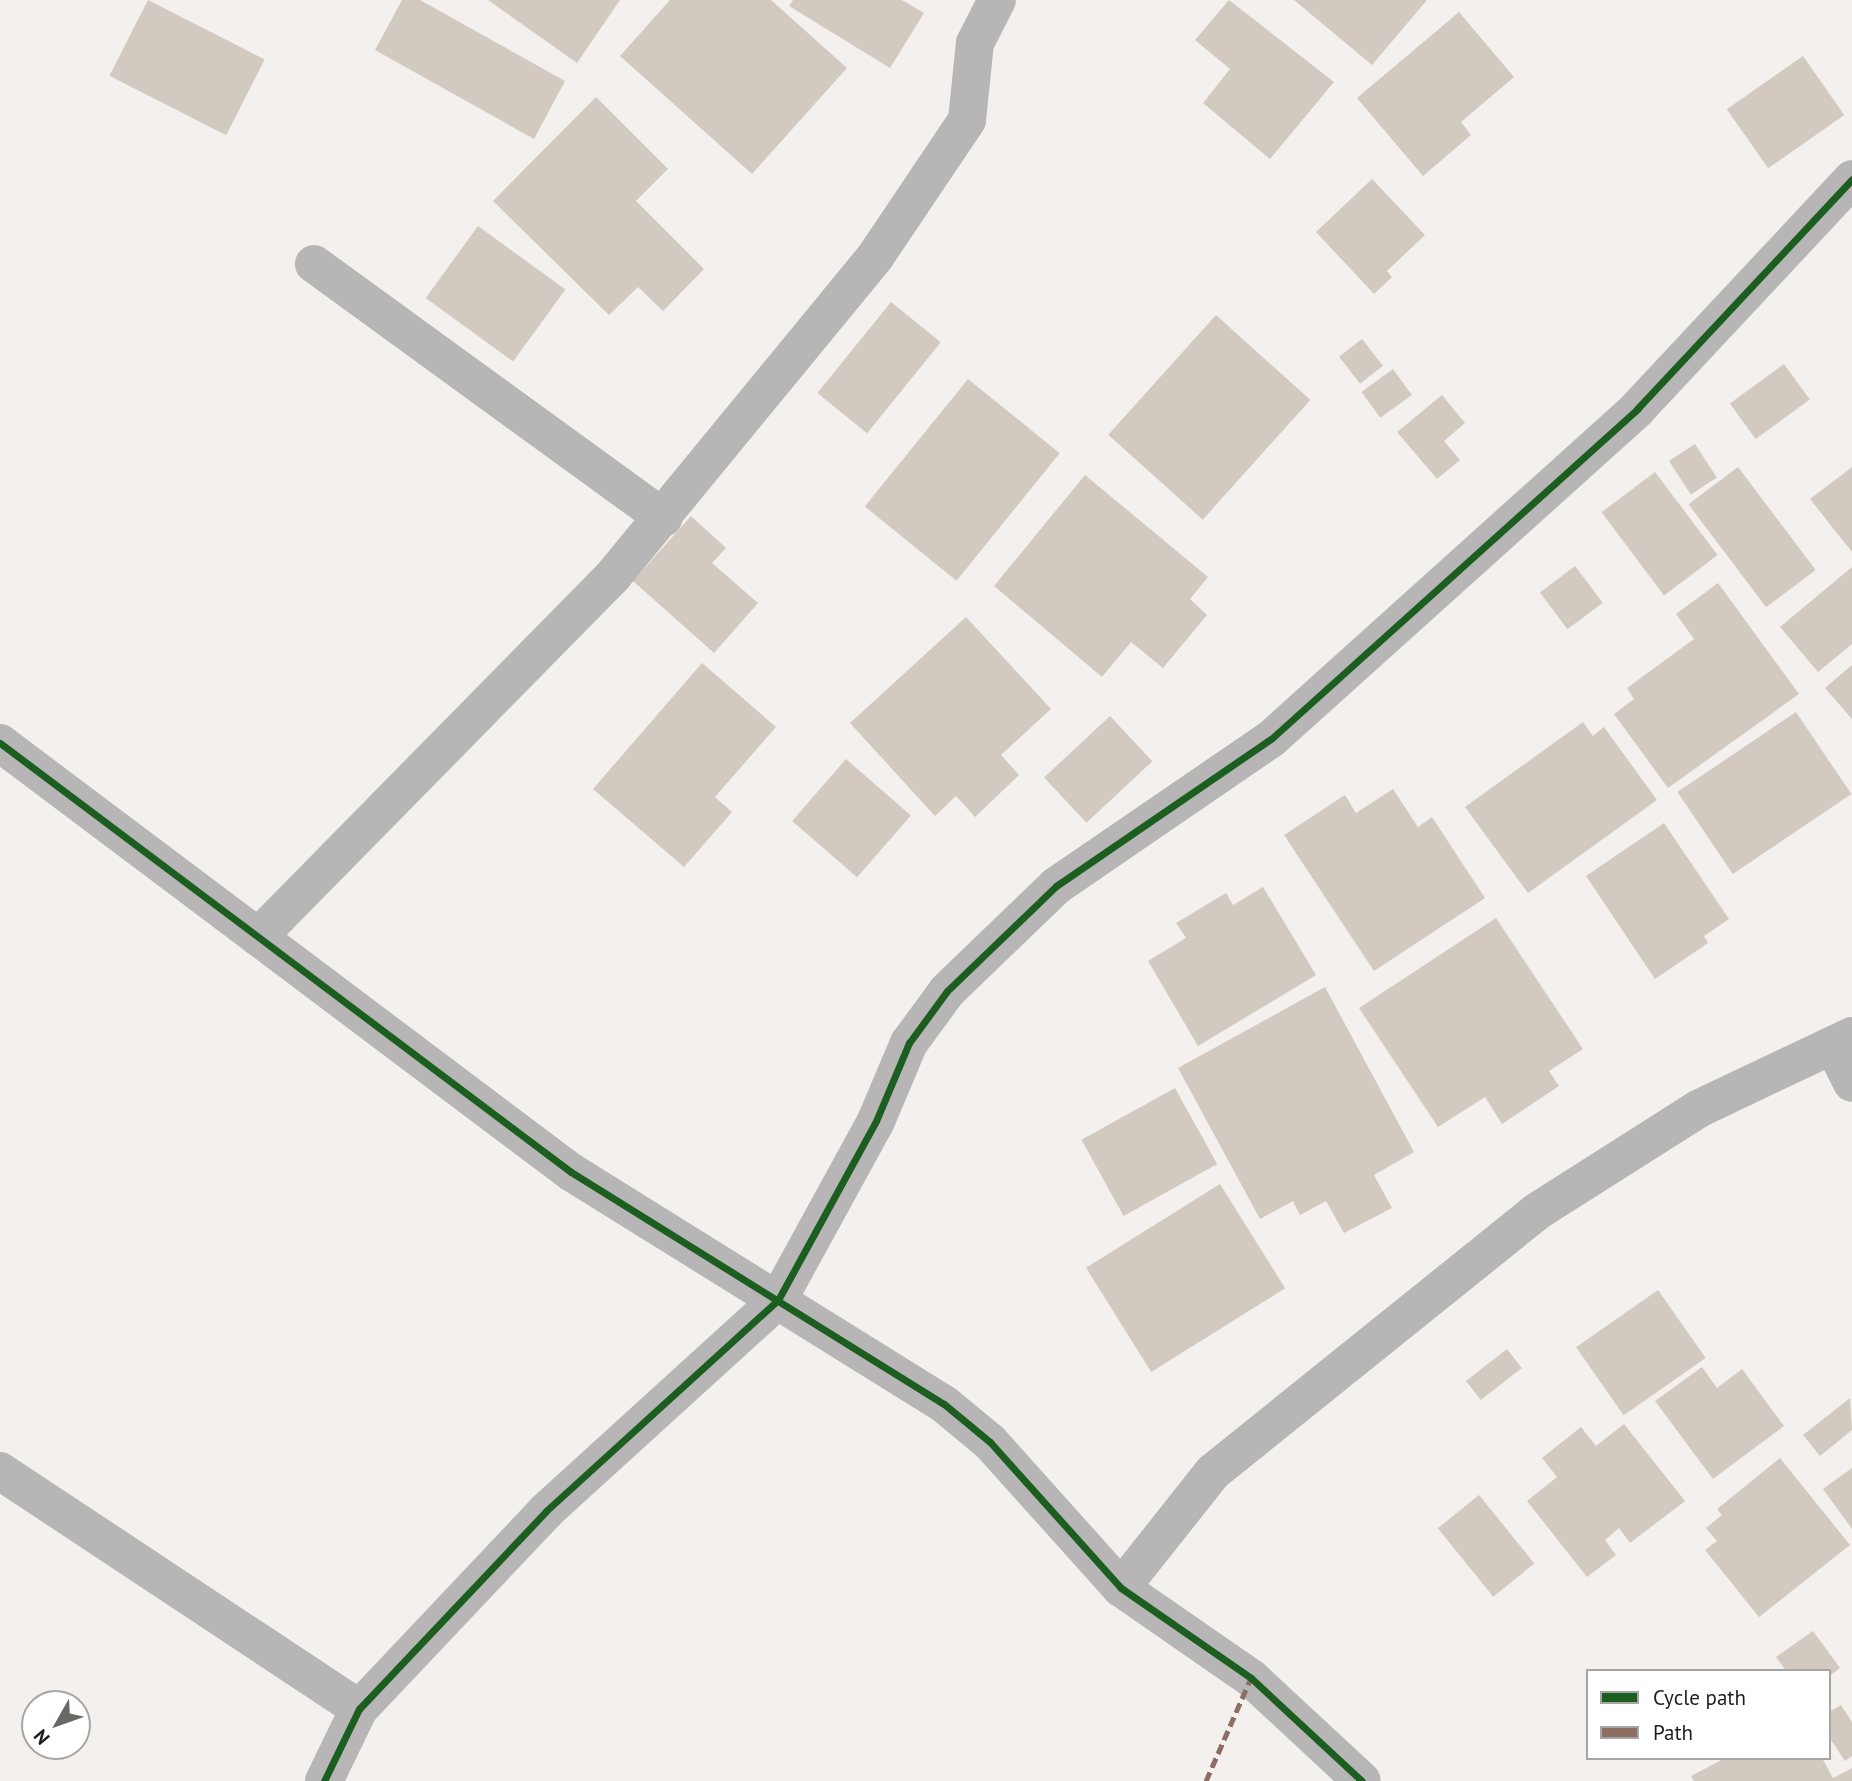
<!DOCTYPE html>
<html>
<head>
<meta charset="utf-8">
<style>
  body { margin:0 }
  #map { position:relative; width:1852px; height:1781px; overflow:hidden; background:#f3f0ed; font-family:"PT Sans",sans-serif }
  div>[style] { position:absolute }
  .building>* { inset:0; background:#d2cac0; transform-origin:0 0 }
  .minor>* { height:38px; margin:-19px; padding:0 19px; transform-origin:19px; border-radius:19px; background:#b7b5b5 }
  .quiet>* { height:5px; margin-top:-2.5px; transform-origin:0; background:repeating-linear-gradient(90deg,#8d6e63 0 10px,transparent 0 15px) }
  .cycleway>* { height:7px; margin:-3.5px; padding:0 3.5px; transform-origin:3.5px; border-radius:3.5px; background:#1b5e20 }
  span { translate:-50% -50%; white-space:nowrap; text-align:center; line-height:1.15; -webkit-text-stroke:7px #fff; paint-order:stroke }
  .legend { position:absolute; left:1586px; top:1669px; width:245px; height:91px; box-sizing:border-box; background:#fff; border:2px solid #a6a5a4; margin:0; padding:9px 12px; list-style:none; font-size:21px; color:#201e1c }
  .legend li { display:flex; align-items:center; gap:14px; height:35px }
  .legend b { width:35px; border:2px solid #a6a5a4 }
  .north { position:absolute; left:21px; top:1690px; width:70px; height:70px; box-sizing:border-box; background:#fff; border:2px solid #a6a5a4; border-radius:50%; rotate:230deg; font-size:19px; font-weight:700; line-height:28px; text-align:center; color:#201e1c }
  .north::after { content:''; display:block; margin:auto; width:24px; height:32px; background:#6a6865; clip-path:polygon(50% 0,100% 100%,50% 72%,0 100%) }
</style>
</head>
<body>
<div id="map">
  <div class="building">
    <div style="left:148px;top:0;width:131px;height:85px;rotate:27deg"></div>
    <div style="clip-path:polygon(402px 0,420px 0,565px 81px,534px 139px,375px 50px)"></div>
    <div style="clip-path:polygon(488px 0,620px 0,577px 63px)"></div>
    <div style="clip-path:polygon(670px 0,771px 0,847px 68px,752px 174px,620px 56px)"></div>
    <div style="clip-path:polygon(793px 0,902px 0,924px 13px,890px 68px,789px 6px)"></div>
    <div style="clip-path:polygon(1229px 0,1334px 82px,1270px 159px,1203px 103px,1230px 69px,1195px 40px)"></div>
    <div style="clip-path:polygon(1294px 0,1427px 0,1372px 65px)"></div>
    <div style="clip-path:polygon(1459px 12px,1514px 77px,1461px 122px,1471px 135px,1423px 176px,1357px 98px)"></div>
    <div style="left:1803px;top:56px;width:72px;height:93px;rotate:55deg"></div>
    <div style="clip-path:polygon(596px 97px,668px 169px,636px 201px,704px 269px,663px 311px,638px 287px,609px 315px,493px 201px)"></div>
    <div style="clip-path:polygon(1372px 179px,1425px 235px,1387px 271px,1392px 277px,1374px 294px,1316px 232px)"></div>
    <div style="left:478px;top:226px;width:108px;height:89px;rotate:36deg"></div>
    <div style="left:891px;top:302px;width:64px;height:117px;rotate:39deg"></div>
    <div style="left:1216px;top:315px;width:127px;height:161px;rotate:42deg"></div>
    <div style="left:1362px;top:339px;width:34px;height:29px;rotate:52deg"></div>
    <div style="left:1784px;top:364px;width:44px;height:67px;rotate:54deg"></div>
    <div style="left:1393px;top:369px;width:32px;height:39px;rotate:54deg"></div>
    <div style="left:968px;top:379px;width:118px;height:164px;rotate:39deg"></div>
    <div style="clip-path:polygon(1442px 395px,1465px 423px,1444px 441px,1460px 460px,1437px 479px,1397px 432px)"></div>
    <div style="left:1695px;top:444px;width:40px;height:31px;rotate:57deg"></div>
    <div style="left:1738px;top:467px;width:129px;height:62px;rotate:53deg"></div>
    <div style="clip-path:polygon(1852px 467px,1852px 552px,1810px 499px)"></div>
    <div style="left:1655px;top:472px;width:104px;height:67px;rotate:53deg"></div>
    <div style="clip-path:polygon(1085px 475px,1208px 577px,1190px 599px,1207px 615px,1163px 668px,1131px 642px,1102px 677px,994px 586px)"></div>
    <div style="clip-path:polygon(691px 516px,726px 548px,712px 563px,758px 603px,714px 653px,633px 581px)"></div>
    <div style="left:1575px;top:566px;width:46px;height:44px;rotate:53deg"></div>
    <div style="clip-path:polygon(1852px 567px,1852px 644px,1818px 672px,1780px 627px)"></div>
    <div style="clip-path:polygon(1718px 583px,1799px 694px,1668px 788px,1614px 714px,1634px 699px,1627px 688px,1694px 639px,1676px 614px)"></div>
    <div style="clip-path:polygon(966px 617px,1051px 709px,1001px 755px,1019px 775px,975px 817px,956px 796px,935px 816px,850px 723px)"></div>
    <div style="clip-path:polygon(702px 663px,776px 727px,715px 797px,732px 812px,684px 867px,593px 789px)"></div>
    <div style="clip-path:polygon(1852px 665px,1852px 719px,1825px 688px)"></div>
    <div style="left:1796px;top:712px;width:99px;height:143px;rotate:56deg"></div>
    <div style="left:1110px;top:716px;width:62px;height:90px;rotate:47deg"></div>
    <div style="clip-path:polygon(1583px 722px,1593px 736px,1604px 727px,1657px 800px,1528px 893px,1465px 807px)"></div>
    <div style="left:846px;top:759px;width:86px;height:82px;rotate:41deg"></div>
    <div style="clip-path:polygon(1393px 789px,1418px 827px,1432px 817px,1485px 898px,1374px 971px,1284px 835px,1345px 795px,1356px 813px)"></div>
    <div style="clip-path:polygon(1664px 823px,1729px 919px,1704px 936px,1708px 943px,1655px 979px,1586px 876px)"></div>
    <div style="clip-path:polygon(1263px 887px,1316px 975px,1198px 1046px,1148px 961px,1186px 938px,1176px 923px,1226px 893px,1233px 905px)"></div>
    <div style="clip-path:polygon(1496px 918px,1583px 1049px,1549px 1071px,1559px 1086px,1502px 1124px,1485px 1097px,1438px 1127px,1359px 1008px)"></div>
    <div style="clip-path:polygon(1325px 987px,1414px 1152px,1374px 1175px,1392px 1208px,1344px 1233px,1326px 1201px,1300px 1215px,1293px 1201px,1260px 1219px,1178px 1068px)"></div>
    <div style="left:1175px;top:1088px;width:87px;height:107px;rotate:61deg"></div>
    <div style="left:1220px;top:1184px;width:123px;height:158px;rotate:58deg"></div>
    <div style="left:1658px;top:1290px;width:83px;height:100px;rotate:55deg"></div>
    <div style="left:1507px;top:1349px;width:24px;height:52px;rotate:52deg"></div>
    <div style="clip-path:polygon(1702px 1367px,1717px 1388px,1742px 1369px,1784px 1426px,1713px 1479px,1655px 1401px)"></div>
    <div style="clip-path:polygon(1850px 1398px,1852px 1430px,1820px 1456px,1803px 1435px)"></div>
    <div style="clip-path:polygon(1624px 1424px,1685px 1501px,1630px 1543px,1619px 1528px,1605px 1540px,1616px 1555px,1587px 1577px,1527px 1501px,1557px 1477px,1542px 1458px,1581px 1427px,1596px 1446px)"></div>
    <div style="clip-path:polygon(1780px 1458px,1850px 1545px,1759px 1617px,1705px 1550px,1717px 1541px,1706px 1528px,1722px 1515px,1717px 1509px)"></div>
    <div style="clip-path:polygon(1852px 1468px,1852px 1529px,1823px 1489px)"></div>
    <div style="left:1479px;top:1495px;width:88px;height:53px;rotate:51deg"></div>
    <div style="clip-path:polygon(1813px 1631px,1840px 1668px,1829px 1676px,1829px 1671px,1786px 1671px,1776px 1657px)"></div>
    <div style="clip-path:polygon(1841px 1705px,1852px 1722px,1852px 1756px,1845px 1761px,1829px 1737px,1829px 1712px)"></div>
    <div style="clip-path:polygon(1725px 1758px,1822px 1758px,1833px 1778px,1852px 1768px,1852px 1781px,1694px 1781px,1691px 1776px)"></div>
  </div>
  <div class="minor">
    <div style="left:314px;top:264px;width:432px;rotate:36deg"></div>
    <div style="left:0;top:743px;width:714px;rotate:36.92deg"></div>
    <div style="left:571px;top:1172px;width:439px;rotate:31.9deg"></div>
    <div style="left:944px;top:1404px;width:60px;rotate:39.6deg"></div>
    <div style="left:990px;top:1442px;width:196px;rotate:48.1deg"></div>
    <div style="left:1121px;top:1588px;width:158px;rotate:34.7deg"></div>
    <div style="left:1251px;top:1678px;width:151px;rotate:42.9deg"></div>
    <div style="left:258px;top:937px;width:506px;rotate:-45.48deg"></div>
    <div style="left:613px;top:576px;width:413px;rotate:-50.6deg"></div>
    <div style="left:875px;top:257px;width:165px;rotate:-56.1deg"></div>
    <div style="left:967px;top:120px;width:77px;rotate:-84.1deg"></div>
    <div style="left:975px;top:43px;width:48px;rotate:-62.9deg"></div>
    <div style="left:1834px;top:1047px;width:40px;rotate:63.4deg"></div>
    <div style="left:0;top:1471px;width:431px;rotate:33.5deg"></div>
    <div style="left:1121px;top:1588px;width:148px;rotate:-51.6deg"></div>
    <div style="left:1213px;top:1472px;width:415px;rotate:-38.8deg"></div>
    <div style="left:1536px;top:1212px;width:192px;rotate:-32.4deg"></div>
    <div style="left:1698px;top:1109px;width:170px;rotate:-25.4deg"></div>
    <div style="left:324px;top:1781px;width:80px;rotate:-64.1deg"></div>
    <div style="left:359px;top:1709px;width:272px;rotate:-46.6deg"></div>
    <div style="left:546px;top:1511px;width:314px;rotate:-42.3deg"></div>
    <div style="left:778px;top:1300px;width:204px;rotate:-61.3deg"></div>
    <div style="left:876px;top:1121px;width:85px;rotate:-67.1deg"></div>
    <div style="left:909px;top:1043px;width:64px;rotate:-53.8deg"></div>
    <div style="left:947px;top:991px;width:151px;rotate:-43.9deg"></div>
    <div style="left:1056px;top:886px;width:260px;rotate:-34.4deg"></div>
    <div style="left:1271px;top:739px;width:493px;rotate:-42deg"></div>
    <div style="left:1637px;top:409px;width:315px;rotate:-46.9deg"></div>
  </div>
  <div class="quiet">
    <div style="left:1206px;top:1781px;width:112px;rotate:-66.4deg"></div>
  </div>
  <div class="cycleway">
    <div style="left:0;top:743px;width:714px;rotate:36.92deg"></div>
    <div style="left:571px;top:1172px;width:439px;rotate:31.9deg"></div>
    <div style="left:944px;top:1404px;width:60px;rotate:39.6deg"></div>
    <div style="left:990px;top:1442px;width:196px;rotate:48.1deg"></div>
    <div style="left:1121px;top:1588px;width:158px;rotate:34.7deg"></div>
    <div style="left:1251px;top:1678px;width:151px;rotate:42.9deg"></div>
    <div style="left:324px;top:1781px;width:80px;rotate:-64.1deg"></div>
    <div style="left:359px;top:1709px;width:272px;rotate:-46.6deg"></div>
    <div style="left:546px;top:1511px;width:314px;rotate:-42.3deg"></div>
    <div style="left:778px;top:1300px;width:204px;rotate:-61.3deg"></div>
    <div style="left:876px;top:1121px;width:85px;rotate:-67.1deg"></div>
    <div style="left:909px;top:1043px;width:64px;rotate:-53.8deg"></div>
    <div style="left:947px;top:991px;width:151px;rotate:-43.9deg"></div>
    <div style="left:1056px;top:886px;width:260px;rotate:-34.4deg"></div>
    <div style="left:1271px;top:739px;width:493px;rotate:-42deg"></div>
    <div style="left:1637px;top:409px;width:315px;rotate:-46.9deg"></div>
  </div>
  <ul class="legend">
  <li><b style="height:9px;background:#1b5e20"></b>Cycle path</li>
  <li><b style="height:9px;background:#8d6e63"></b>Path</li>
  </ul>
  <div class="north">N</div>
</div>
</body>
</html>
